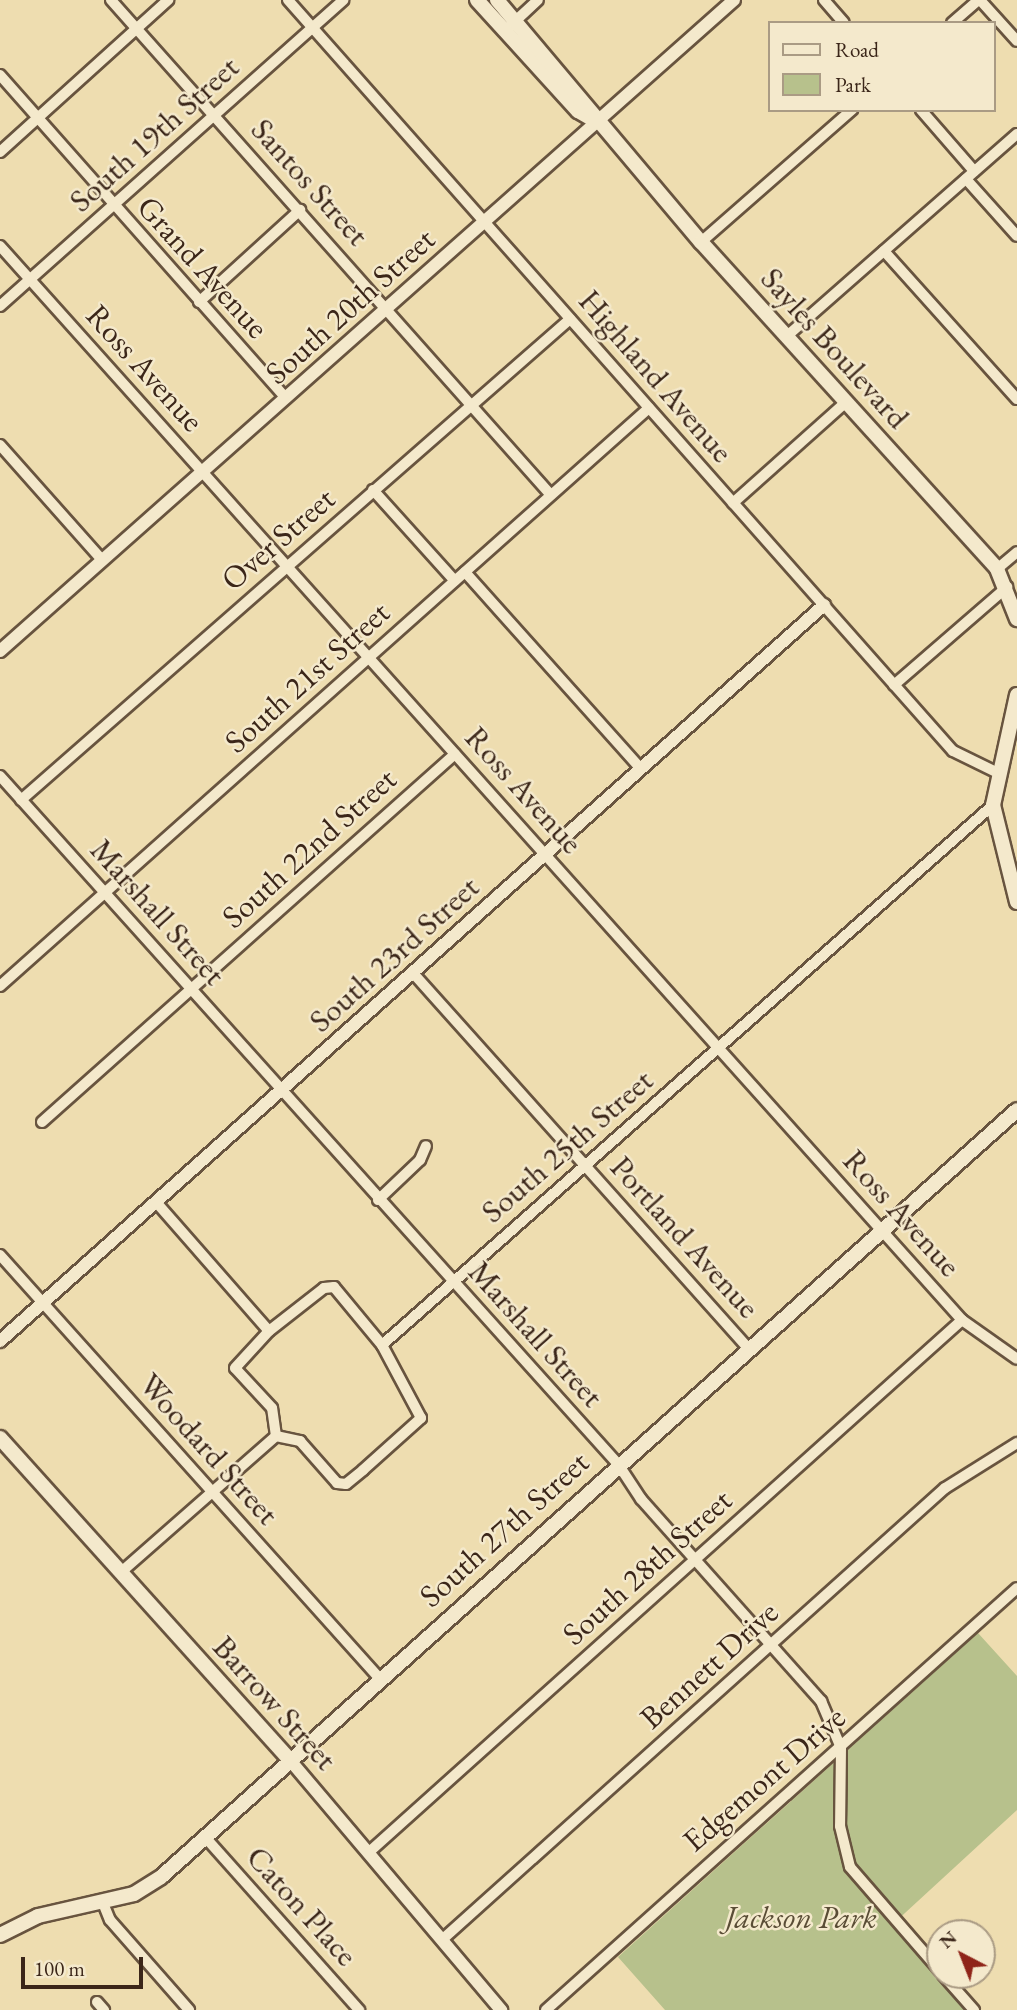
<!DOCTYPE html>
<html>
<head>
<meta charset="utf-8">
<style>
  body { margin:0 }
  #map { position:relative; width:1017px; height:2010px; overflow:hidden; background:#eeddb0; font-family:"EB Garamond",serif }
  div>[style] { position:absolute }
  .green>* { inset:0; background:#b7c18c }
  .roads { filter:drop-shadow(2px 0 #68543f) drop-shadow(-2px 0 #68543f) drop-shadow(0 2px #68543f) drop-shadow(0 -2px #68543f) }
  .minor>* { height:10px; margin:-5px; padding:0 5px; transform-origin:5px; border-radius:5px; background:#f4e9cc }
  .tertiary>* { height:12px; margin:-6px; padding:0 6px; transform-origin:6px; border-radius:6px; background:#f4e9cc }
  .secondary>* { height:14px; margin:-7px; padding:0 7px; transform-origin:7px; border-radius:7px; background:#f4e9cc }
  span { translate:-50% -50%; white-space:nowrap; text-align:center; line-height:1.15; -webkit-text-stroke:5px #f4e9cc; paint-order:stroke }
  .street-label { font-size:32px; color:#3b2619 }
  .park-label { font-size:32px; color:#5a4d36; font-style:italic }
  .legend { position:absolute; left:768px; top:21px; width:228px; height:91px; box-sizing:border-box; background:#f4e9cc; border:2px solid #aa9b84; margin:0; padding:9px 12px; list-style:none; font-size:21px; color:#3b2619 }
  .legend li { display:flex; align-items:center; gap:14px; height:35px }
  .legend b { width:35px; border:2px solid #aa9b84 }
  .north { position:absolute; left:926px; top:1919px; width:70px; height:70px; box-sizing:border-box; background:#f4e9cc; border:2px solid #aa9b84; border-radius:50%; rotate:318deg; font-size:19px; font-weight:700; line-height:28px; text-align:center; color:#3b2619 }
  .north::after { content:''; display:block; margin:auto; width:24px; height:32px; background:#8f2418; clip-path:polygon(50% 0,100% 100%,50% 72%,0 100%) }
  .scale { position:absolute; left:21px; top:1957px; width:122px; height:32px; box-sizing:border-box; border:4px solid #3b2619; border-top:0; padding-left:9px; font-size:21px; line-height:24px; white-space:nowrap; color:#3b2619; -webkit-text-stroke:5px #f4e9cc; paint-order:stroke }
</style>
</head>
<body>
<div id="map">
  <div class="green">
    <div style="clip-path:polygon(978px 1633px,1017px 1676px,1017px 1810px,893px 1924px,966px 2010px,665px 2010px,618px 1957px)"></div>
  </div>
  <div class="roads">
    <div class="minor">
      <div style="left:111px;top:0;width:662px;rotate:48.37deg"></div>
      <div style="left:288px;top:0;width:1003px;rotate:48.48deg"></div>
      <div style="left:953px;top:751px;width:48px;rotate:26deg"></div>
      <div style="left:824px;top:0;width:30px;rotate:49deg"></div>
      <div style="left:980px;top:0;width:55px;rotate:47.9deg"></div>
      <div style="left:952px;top:23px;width:35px;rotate:-41deg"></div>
      <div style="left:510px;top:26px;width:38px;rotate:-43deg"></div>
      <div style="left:0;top:75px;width:431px;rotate:48.5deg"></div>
      <div style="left:921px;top:110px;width:81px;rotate:49deg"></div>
      <div style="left:0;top:152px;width:227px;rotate:-42.1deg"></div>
      <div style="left:966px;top:179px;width:76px;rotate:48.2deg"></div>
      <div style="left:701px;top:242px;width:201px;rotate:-41.2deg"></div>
      <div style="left:0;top:246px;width:1442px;rotate:48.15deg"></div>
      <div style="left:962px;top:1320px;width:67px;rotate:35.3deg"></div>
      <div style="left:884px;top:251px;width:199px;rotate:48.1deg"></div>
      <div style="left:199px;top:302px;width:137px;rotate:-42.3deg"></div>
      <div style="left:0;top:306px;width:460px;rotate:-41.7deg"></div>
      <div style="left:787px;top:336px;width:306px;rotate:-41.3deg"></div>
      <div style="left:0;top:445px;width:154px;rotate:48.4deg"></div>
      <div style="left:373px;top:490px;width:122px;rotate:48deg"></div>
      <div style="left:733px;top:503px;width:150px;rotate:-41.8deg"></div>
      <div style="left:997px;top:569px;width:26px;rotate:-40deg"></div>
      <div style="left:465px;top:572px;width:264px;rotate:48.2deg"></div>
      <div style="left:894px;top:685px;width:150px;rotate:-40.9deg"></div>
      <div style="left:0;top:776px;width:925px;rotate:48.07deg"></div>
      <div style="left:618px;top:1464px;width:42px;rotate:56.7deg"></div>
      <div style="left:641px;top:1499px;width:271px;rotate:48.3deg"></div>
      <div style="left:821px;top:1701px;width:51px;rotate:66.9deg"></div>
      <div style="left:841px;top:1748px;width:78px;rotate:90.7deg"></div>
      <div style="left:840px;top:1826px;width:42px;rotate:76.3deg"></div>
      <div style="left:850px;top:1867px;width:138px;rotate:49.1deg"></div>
      <div style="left:21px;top:800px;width:730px;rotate:-41.22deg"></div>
      <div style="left:413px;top:973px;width:504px;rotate:48.22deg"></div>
      <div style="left:0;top:986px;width:869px;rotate:-41.69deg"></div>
      <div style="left:42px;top:1122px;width:553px;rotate:-41.7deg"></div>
      <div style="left:378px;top:1200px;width:58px;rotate:-43.6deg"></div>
      <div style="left:420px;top:1160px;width:15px;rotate:-67deg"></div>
      <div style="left:156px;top:1202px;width:171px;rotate:48.8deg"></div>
      <div style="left:269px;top:1331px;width:70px;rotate:-38deg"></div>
      <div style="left:324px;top:1288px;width:10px;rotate:-6deg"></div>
      <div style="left:334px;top:1287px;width:75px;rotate:50.4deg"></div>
      <div style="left:0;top:1255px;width:569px;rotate:48.13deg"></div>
      <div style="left:276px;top:1436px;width:25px;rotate:12deg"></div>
      <div style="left:300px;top:1441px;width:56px;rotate:48.6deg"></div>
      <div style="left:337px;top:1483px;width:9px;rotate:6deg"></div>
      <div style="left:346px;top:1484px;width:22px;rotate:-39deg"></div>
      <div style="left:363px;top:1470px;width:78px;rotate:-41.9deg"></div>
      <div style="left:421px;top:1418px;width:83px;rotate:-118.1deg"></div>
      <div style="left:382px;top:1345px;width:815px;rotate:-41.47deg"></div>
      <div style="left:120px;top:1573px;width:208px;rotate:-41.3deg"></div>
      <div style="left:276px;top:1436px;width:28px;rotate:-98deg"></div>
      <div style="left:272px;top:1408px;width:54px;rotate:-132.8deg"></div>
      <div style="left:235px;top:1368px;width:50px;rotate:-47.4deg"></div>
      <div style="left:205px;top:1837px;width:232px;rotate:48.3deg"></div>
      <div style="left:368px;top:1853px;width:798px;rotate:-41.9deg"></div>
      <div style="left:103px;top:1903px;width:18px;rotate:68deg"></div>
      <div style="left:110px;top:1920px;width:120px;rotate:48.7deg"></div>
      <div style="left:444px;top:1938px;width:673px;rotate:-41.93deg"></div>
      <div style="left:945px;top:1488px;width:85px;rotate:-32deg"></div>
      <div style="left:943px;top:1975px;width:47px;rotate:48.5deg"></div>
      <div style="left:97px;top:2002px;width:11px;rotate:49deg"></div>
      <div style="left:546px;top:2010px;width:632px;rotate:-41.86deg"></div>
    </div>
    <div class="tertiary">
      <div style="left:0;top:651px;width:981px;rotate:-41.57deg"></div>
      <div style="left:0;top:1341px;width:1105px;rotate:-41.77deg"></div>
      <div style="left:289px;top:1759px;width:329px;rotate:49.8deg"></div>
    </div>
    <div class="secondary">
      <div style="left:477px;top:0;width:150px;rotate:47.7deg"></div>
      <div style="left:578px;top:111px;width:22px;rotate:30deg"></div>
      <div style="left:497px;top:0;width:317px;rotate:49.9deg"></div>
      <div style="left:701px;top:242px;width:441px;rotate:47.8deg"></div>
      <div style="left:997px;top:569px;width:54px;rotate:68.2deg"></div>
      <div style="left:1017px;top:695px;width:113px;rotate:102.3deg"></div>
      <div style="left:993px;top:805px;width:100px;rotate:76.1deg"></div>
      <div style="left:0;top:1438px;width:432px;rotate:48deg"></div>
      <div style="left:0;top:1935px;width:42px;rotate:-26.6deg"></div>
      <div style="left:38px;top:1916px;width:98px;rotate:-12.9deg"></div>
      <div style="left:134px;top:1894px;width:32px;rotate:-32deg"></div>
      <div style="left:161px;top:1877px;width:1149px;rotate:-41.86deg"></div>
    </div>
  </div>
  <div class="street-label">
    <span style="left:154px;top:134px;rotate:-42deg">South 19th Street</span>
    <span style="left:310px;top:182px;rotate:48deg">Santos Street</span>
    <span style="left:203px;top:267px;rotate:48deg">Grand Avenue</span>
    <span style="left:350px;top:306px;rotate:-42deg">South 20th Street</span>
    <span style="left:835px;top:348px;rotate:48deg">Sayles Boulevard</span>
    <span style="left:145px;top:368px;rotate:48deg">Ross Avenue</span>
    <span style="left:656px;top:376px;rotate:49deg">Highland Avenue</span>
    <span style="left:278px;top:539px;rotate:-41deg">Over Street</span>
    <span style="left:307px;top:677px;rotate:-42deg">South 21st Street</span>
    <span style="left:524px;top:790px;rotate:48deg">Ross Avenue</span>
    <span style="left:309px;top:848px;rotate:-42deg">South 22nd Street</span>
    <span style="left:158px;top:912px;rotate:48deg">Marshall Street</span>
    <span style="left:394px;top:954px;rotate:-42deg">South 23rd Street</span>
    <span style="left:567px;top:1146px;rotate:-41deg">South 25th Street</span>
    <span style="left:902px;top:1213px;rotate:48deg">Ross Avenue</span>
    <span style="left:685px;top:1237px;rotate:48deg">Portland Avenue</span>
    <span style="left:536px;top:1334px;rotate:48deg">Marshall Street</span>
    <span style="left:209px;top:1449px;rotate:48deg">Woodard Street</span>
    <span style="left:504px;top:1529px;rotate:-42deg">South 27th Street</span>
    <span style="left:647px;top:1567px;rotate:-42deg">South 28th Street</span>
    <span style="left:709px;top:1665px;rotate:-42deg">Bennett Drive</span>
    <span style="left:275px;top:1703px;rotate:48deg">Barrow Street</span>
    <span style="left:764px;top:1779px;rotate:-41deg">Edgemont Drive</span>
    <span style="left:302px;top:1906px;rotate:48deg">Caton Place</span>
  </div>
  <div class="park-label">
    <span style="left:801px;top:1917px">Jackson Park</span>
  </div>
  <ul class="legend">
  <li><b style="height:9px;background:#f4e9cc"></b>Road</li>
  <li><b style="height:19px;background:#b7c18c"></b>Park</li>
  </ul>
  <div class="north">N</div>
  <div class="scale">100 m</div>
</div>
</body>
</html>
